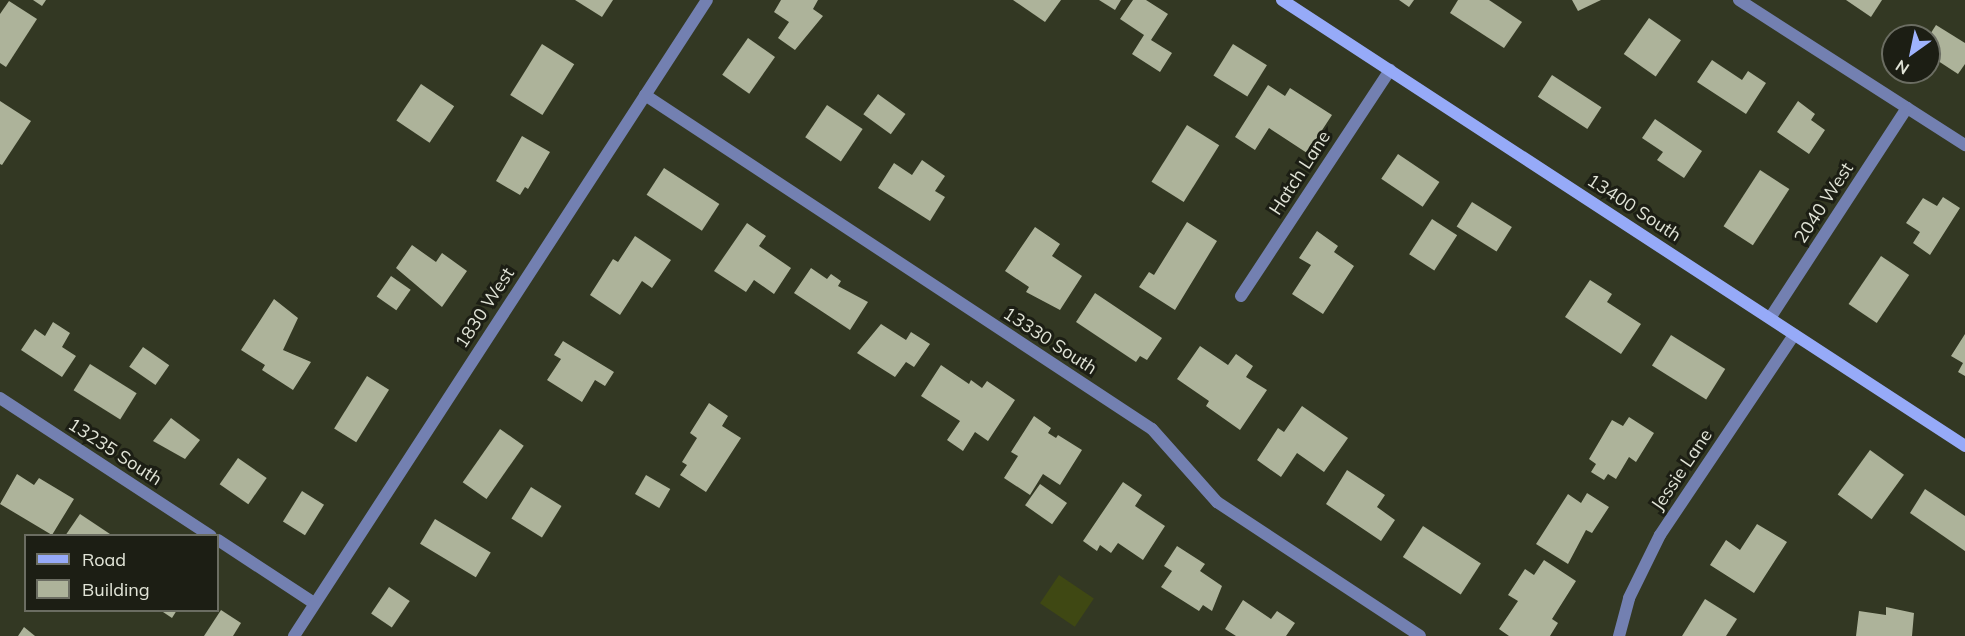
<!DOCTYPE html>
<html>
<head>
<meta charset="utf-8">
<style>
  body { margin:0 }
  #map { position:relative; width:1965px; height:636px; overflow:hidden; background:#333823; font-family:Mulish,sans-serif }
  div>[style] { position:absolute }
  .green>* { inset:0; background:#3f4813; transform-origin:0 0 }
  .building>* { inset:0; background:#adb39a; transform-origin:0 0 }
  .street>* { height:12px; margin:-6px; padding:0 6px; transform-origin:6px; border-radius:6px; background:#7380b1 }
  .secondary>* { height:12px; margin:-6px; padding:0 6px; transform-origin:6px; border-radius:6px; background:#96aaf8 }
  span { translate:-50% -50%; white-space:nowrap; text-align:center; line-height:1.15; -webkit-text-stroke:6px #1c1e14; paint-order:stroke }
  .street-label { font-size:18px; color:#e1e4d7 }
  .legend { position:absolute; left:24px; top:534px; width:195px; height:78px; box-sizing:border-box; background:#1c1e14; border:2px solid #6b6d62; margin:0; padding:8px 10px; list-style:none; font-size:18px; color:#e1e4d7 }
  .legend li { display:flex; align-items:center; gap:12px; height:30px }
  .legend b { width:30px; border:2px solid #6b6d62 }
  .north { position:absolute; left:1881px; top:24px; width:60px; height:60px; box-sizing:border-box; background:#1c1e14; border:2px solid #6b6d62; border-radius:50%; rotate:213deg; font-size:16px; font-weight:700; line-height:24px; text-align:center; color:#e1e4d7 }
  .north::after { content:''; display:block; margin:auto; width:21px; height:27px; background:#9fb3fd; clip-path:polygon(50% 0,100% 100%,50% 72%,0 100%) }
</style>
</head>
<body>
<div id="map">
  <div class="green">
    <div style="left:1059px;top:575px;width:42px;height:34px;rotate:34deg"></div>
  </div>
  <div class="building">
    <div style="clip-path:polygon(33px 0,46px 0,42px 6px)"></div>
    <div style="clip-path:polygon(575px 0,613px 0,602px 17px)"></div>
    <div style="clip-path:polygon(781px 0,818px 0,813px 9px,823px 16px,795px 50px,778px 38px,789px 22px,774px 12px)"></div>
    <div style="clip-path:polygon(1013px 0,1061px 0,1045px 22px)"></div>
    <div style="clip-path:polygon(1099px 0,1121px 0,1115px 10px)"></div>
    <div style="clip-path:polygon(1133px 0,1146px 0,1168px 14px,1151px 40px,1172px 53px,1160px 72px,1132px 54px,1144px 35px,1120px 19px)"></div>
    <div style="clip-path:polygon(1399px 0,1414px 0,1409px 7px)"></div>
    <div style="clip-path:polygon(1458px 0,1489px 0,1522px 22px,1504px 48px,1450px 13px)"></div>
    <div style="clip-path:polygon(1572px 0,1601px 0,1578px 11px)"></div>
    <div style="clip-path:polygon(1846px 0,1882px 0,1871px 17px)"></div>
    <div style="clip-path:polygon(9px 1px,37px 19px,6px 67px,0 63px,0 14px)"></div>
    <div style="left:1649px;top:18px;width:39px;height:44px;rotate:35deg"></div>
    <div style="clip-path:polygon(1936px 25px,1965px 43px,1965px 64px,1958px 74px,1929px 55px,1929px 36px)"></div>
    <div style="left:748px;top:38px;width:33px;height:45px;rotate:35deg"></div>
    <div style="left:542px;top:44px;width:38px;height:60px;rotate:32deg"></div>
    <div style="left:1233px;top:44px;width:40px;height:37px;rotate:32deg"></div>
    <div style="clip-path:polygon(1712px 60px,1742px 80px,1748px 71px,1766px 83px,1746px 114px,1697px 82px)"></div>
    <div style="left:1552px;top:75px;width:59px;height:26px;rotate:33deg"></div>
    <div style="left:421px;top:84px;width:40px;height:44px;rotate:34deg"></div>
    <div style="clip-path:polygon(1268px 85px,1285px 96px,1290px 88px,1332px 115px,1307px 153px,1269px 128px,1255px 150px,1235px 137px)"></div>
    <div style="left:878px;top:94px;width:34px;height:25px;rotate:36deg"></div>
    <div style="clip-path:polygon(0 101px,31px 121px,2px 165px,0 164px)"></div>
    <div style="clip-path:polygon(1798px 101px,1815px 114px,1811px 120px,1825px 130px,1809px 154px,1777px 132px)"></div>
    <div style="left:827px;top:105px;width:43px;height:39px;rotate:34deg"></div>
    <div style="clip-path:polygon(1655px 119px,1702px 151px,1684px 178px,1657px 160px,1663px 152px,1642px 138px)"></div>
    <div style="left:1187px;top:125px;width:38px;height:67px;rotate:32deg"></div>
    <div style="clip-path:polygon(522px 136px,550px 152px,528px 189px,525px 187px,520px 195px,496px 181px)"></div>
    <div style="left:1398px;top:154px;width:50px;height:30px;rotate:34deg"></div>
    <div style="clip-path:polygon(922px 160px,945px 176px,935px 191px,945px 197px,930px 221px,878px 188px,894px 163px,912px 175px)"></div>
    <div style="left:664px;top:168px;width:66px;height:32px;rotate:33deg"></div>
    <div style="left:1760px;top:170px;width:35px;height:67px;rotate:33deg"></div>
    <div style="clip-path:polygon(1943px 197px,1960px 208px,1930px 255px,1913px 243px,1920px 232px,1906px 223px,1923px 198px,1937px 206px)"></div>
    <div style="left:1472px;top:202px;width:47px;height:29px;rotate:32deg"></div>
    <div style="left:1432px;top:219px;width:30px;height:42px;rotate:33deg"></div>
    <div style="clip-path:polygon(1187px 222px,1217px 241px,1175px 310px,1139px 287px,1149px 272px,1154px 275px)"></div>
    <div style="clip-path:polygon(747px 223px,766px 236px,759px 246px,791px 268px,774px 294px,754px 280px,746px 292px,714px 271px)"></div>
    <div style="clip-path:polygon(1035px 227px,1060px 244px,1052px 256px,1082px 276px,1060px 310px,1026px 292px,1029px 287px,1005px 271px)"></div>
    <div style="clip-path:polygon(1317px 231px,1338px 246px,1334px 252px,1354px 266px,1323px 314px,1292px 294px,1311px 265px,1299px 258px)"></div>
    <div style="clip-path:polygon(635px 236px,671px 260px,652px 288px,642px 281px,620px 315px,590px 295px,613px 259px,618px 262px)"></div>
    <div style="clip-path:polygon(412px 245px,436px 262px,442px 253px,467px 271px,442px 307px,396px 268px)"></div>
    <div style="left:1881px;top:256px;width:34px;height:58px;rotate:34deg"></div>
    <div style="clip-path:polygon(811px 268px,827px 279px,831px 274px,841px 281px,838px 286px,868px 302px,850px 330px,794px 293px)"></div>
    <div style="left:391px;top:276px;width:24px;height:25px;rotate:35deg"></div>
    <div style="clip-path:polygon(1590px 280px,1612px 294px,1607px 302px,1641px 324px,1621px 354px,1565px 317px)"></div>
    <div style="clip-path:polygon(1095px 293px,1162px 338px,1147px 360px,1140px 356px,1136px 362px,1076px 322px)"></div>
    <div style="clip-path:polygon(274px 299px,298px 318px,283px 350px,311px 362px,293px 390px,262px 370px,265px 365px,241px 350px)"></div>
    <div style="clip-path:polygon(53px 322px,70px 333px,62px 347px,76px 356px,62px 377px,21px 350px,35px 329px,45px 336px)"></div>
    <div style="clip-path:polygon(881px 324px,906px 340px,911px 332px,930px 344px,914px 367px,906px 362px,895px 377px,857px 353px)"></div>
    <div style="clip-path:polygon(1965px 334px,1965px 376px,1958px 372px,1963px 363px,1951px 356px)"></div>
    <div style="left:1671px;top:335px;width:64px;height:36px;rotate:32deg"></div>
    <div style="clip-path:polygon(563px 341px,614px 372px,605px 386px,595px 380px,582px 402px,547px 380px,561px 359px,554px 355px)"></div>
    <div style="clip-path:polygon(1200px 346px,1228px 365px,1236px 354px,1253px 366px,1246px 377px,1267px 390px,1240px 430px,1206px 406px,1209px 401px,1177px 379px)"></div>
    <div style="left:143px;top:347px;width:32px;height:24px;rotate:35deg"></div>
    <div style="left:90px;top:364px;width:55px;height:31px;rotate:32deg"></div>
    <div style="clip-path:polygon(941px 365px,969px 384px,971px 380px,982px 388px,987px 381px,1015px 400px,988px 441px,975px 432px,963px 451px,947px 440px,960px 421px,921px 396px)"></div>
    <div style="left:367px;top:376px;width:26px;height:62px;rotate:32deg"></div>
    <div style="clip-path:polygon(709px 403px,728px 416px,722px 426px,741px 438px,706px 492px,680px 475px,687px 465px,682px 462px,697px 438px,690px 433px)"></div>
    <div style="clip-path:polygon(1302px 406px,1348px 438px,1324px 472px,1297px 453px,1281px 477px,1257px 460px,1278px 428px,1284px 432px)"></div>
    <div style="clip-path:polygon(1034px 416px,1051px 428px,1048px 433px,1056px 438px,1058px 435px,1082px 450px,1060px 485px,1043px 474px,1030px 495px,1004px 478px,1018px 456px,1011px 452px)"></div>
    <div style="clip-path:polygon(1629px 417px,1654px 433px,1636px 462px,1629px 457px,1616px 479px,1608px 474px,1604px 480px,1591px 472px,1596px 464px,1589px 459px,1612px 420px,1623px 426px)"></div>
    <div style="clip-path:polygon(171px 418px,200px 440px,185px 459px,153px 441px)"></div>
    <div style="left:500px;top:429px;width:29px;height:65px;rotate:35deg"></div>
    <div style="left:1870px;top:450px;width:42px;height:55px;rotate:36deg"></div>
    <div style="left:238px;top:458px;width:35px;height:32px;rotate:35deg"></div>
    <div style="clip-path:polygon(1347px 470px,1385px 495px,1377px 507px,1395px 520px,1381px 541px,1326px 504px)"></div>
    <div style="clip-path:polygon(17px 474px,34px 485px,39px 478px,74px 499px,52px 535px,0 504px)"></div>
    <div style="left:646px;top:475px;width:28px;height:22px;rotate:30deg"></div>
    <div style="clip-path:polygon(1123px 482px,1142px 495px,1135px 506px,1165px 526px,1143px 560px,1118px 543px,1111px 553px,1100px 545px,1097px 551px,1083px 541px)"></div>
    <div style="left:1040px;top:484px;width:33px;height:26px;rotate:35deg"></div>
    <div style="left:531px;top:487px;width:36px;height:37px;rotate:32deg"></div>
    <div style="clip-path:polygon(1925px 489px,1965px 516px,1965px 551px,1910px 513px)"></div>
    <div style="left:302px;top:491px;width:26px;height:36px;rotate:32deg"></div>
    <div style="clip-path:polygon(1587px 493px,1609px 507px,1592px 533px,1586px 530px,1568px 564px,1536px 544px,1568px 494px,1581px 503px)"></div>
    <div style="clip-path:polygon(80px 514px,113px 536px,65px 536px)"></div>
    <div style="left:435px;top:519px;width:65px;height:29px;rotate:31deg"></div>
    <div style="clip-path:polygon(1757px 524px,1787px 542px,1754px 593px,1710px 565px,1726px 540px,1740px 550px)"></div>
    <div style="left:1423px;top:526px;width:69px;height:37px;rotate:33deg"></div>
    <div style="clip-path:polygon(1177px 546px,1205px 564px,1200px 571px,1222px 586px,1212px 611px,1203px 605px,1199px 611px,1161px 587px,1172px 571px,1164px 566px)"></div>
    <div style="clip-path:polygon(1544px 560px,1576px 581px,1552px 619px,1558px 623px,1550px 636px,1509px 636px,1499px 629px,1518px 601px,1508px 595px,1525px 569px,1534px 575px)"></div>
    <div style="left:389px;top:587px;width:25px;height:32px;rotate:34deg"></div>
    <div style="clip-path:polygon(1705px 599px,1737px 619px,1726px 636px,1682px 636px)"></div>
    <div style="clip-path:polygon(1243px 600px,1271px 619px,1277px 611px,1295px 623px,1286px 636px,1236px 636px,1225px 629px)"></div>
    <div style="clip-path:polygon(1886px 607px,1914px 613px,1912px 636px,1856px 636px,1859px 611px,1886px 615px)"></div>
    <div style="clip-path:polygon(160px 610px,177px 610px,172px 618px)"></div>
    <div style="clip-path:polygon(221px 610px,241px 623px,233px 636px,204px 636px)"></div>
    <div style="clip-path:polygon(24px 627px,35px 636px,18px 636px)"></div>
  </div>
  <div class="street">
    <div style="left:1739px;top:0;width:269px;rotate:32.7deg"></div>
    <div style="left:645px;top:95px;width:607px;rotate:33.38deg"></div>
    <div style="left:1152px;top:429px;width:98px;rotate:48.3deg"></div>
    <div style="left:1217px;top:502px;width:243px;rotate:33.4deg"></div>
    <div style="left:1241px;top:296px;width:271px;rotate:-56.6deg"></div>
    <div style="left:1770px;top:318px;width:251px;rotate:-56.9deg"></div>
    <div style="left:0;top:398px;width:252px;rotate:33.2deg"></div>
    <div style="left:218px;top:540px;width:115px;rotate:33.3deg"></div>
    <div style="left:294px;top:636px;width:758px;rotate:-57deg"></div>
    <div style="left:1619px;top:636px;width:39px;rotate:-75deg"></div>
    <div style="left:1629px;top:598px;width:70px;rotate:-63.8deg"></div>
    <div style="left:1660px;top:535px;width:241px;rotate:-56.2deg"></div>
  </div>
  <div class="secondary">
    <div style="left:1282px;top:0;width:816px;rotate:33.14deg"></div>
  </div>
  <div class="street-label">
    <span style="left:1300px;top:173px;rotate:-57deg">Hatch Lane</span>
    <span style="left:1824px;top:203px;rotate:-57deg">2040 West</span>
    <span style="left:1634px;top:208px;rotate:33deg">13400 South</span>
    <span style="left:485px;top:308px;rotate:-57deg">1830 West</span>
    <span style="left:1050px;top:341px;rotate:33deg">13330 South</span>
    <span style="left:115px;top:452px;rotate:33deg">13235 South</span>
    <span style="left:1682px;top:470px;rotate:-56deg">Jessie Lane</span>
  </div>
  <ul class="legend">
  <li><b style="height:8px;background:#96aaf8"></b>Road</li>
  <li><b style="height:16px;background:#adb39a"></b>Building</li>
  </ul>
  <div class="north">N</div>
</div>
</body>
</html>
